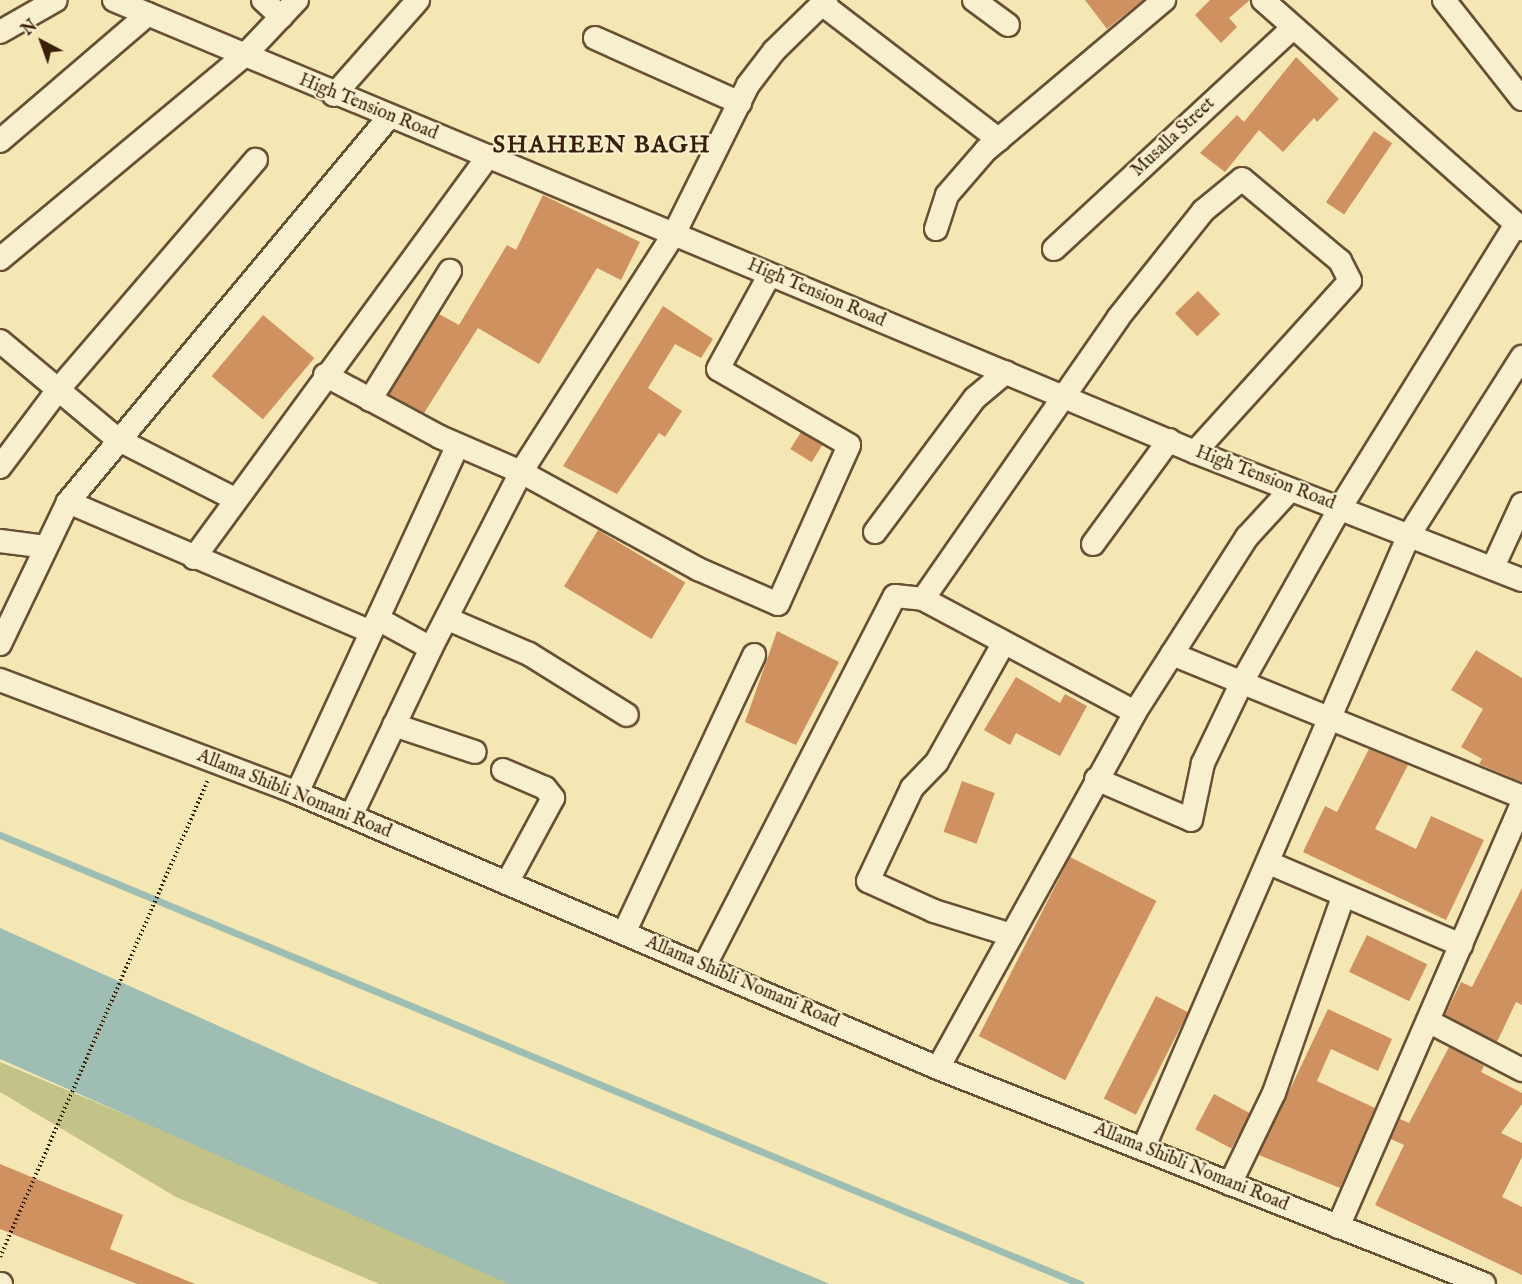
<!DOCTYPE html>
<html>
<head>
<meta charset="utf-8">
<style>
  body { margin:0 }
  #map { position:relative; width:1522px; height:1284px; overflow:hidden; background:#f5e7b3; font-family:"IM FELL English",serif }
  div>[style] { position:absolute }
  .green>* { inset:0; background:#c4c387 }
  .water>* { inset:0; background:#9ebeb4 }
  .stream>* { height:7px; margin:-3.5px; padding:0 3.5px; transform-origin:3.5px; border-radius:3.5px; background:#9ebeb4 }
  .building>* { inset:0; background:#d09160; transform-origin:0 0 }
  .path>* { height:4px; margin-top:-2px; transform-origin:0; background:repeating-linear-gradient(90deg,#391e09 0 1.5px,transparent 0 4.5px) }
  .roads { filter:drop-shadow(2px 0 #685034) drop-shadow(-2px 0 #685034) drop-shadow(0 2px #685034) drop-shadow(0 -2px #685034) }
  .minor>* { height:22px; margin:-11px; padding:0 11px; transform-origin:11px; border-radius:11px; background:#f8efce }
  span { translate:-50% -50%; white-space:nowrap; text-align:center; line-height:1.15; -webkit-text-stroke:4.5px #f8efce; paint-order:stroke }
  .street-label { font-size:18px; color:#391e09 }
  .district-label { font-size:24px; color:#391e09; font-weight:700; letter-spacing:1.5px }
  .north { position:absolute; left:12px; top:12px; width:60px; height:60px; -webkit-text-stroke:4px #f8efce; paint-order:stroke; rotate:319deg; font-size:16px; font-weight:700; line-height:24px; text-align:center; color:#391e09 }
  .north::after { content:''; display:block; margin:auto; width:21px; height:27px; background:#391e09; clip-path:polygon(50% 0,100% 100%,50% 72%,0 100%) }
</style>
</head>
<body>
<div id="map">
  <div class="green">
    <div style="clip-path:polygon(0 1062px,377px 1220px,553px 1284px,379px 1284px,176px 1197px,0 1092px)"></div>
  </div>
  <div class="water">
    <div style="clip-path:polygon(0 928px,335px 1078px,830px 1284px,509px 1284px,0 1059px)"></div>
  </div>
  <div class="stream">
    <div style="left:0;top:835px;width:1170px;rotate:22.57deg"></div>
  </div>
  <div class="building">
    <div style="clip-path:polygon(1085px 0,1143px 0,1107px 29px)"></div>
    <div style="clip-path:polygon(1210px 0,1250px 0,1229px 18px,1237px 27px,1221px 43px,1195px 15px)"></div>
    <div style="clip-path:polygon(1296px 57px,1339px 99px,1317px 122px,1314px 118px,1283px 152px,1259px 130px,1225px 172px,1200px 153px,1237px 115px,1244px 122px)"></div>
    <div style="left:1374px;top:131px;width:22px;height:86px;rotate:34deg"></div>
    <div style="clip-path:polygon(543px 195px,640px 242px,621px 280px,597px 268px,539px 364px,478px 328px,424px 413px,389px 394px,439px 314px,459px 325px,507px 245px,516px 250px)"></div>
    <div style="left:1198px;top:291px;width:32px;height:32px;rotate:46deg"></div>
    <div style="clip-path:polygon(663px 306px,713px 339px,701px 358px,675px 344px,648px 388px,682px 411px,665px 437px,659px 433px,617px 494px,563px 466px)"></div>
    <div style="left:263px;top:315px;width:67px;height:80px;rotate:40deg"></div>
    <div style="left:801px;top:432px;width:25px;height:20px;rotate:32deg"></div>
    <div style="left:598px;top:530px;width:102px;height:66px;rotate:31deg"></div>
    <div style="clip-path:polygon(777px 631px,839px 662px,796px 745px,745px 722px)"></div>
    <div style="clip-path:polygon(1476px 650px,1522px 678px,1522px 782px,1479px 764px,1482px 759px,1461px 747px,1483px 709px,1451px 690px)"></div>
    <div style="clip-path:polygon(1016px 677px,1060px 703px,1065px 694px,1087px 706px,1060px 756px,1016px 733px,1010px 745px,984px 730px)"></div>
    <div style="clip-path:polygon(1369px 749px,1408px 765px,1375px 829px,1416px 849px,1431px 816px,1484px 840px,1446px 920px,1303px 852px,1325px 806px,1337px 812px)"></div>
    <div style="left:962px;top:781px;width:35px;height:54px;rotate:20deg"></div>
    <div style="left:1070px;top:857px;width:97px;height:201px;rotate:27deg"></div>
    <div style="clip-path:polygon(1522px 888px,1522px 1005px,1516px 1002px,1497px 1042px,1445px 1015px,1461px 982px,1472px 987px)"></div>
    <div style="left:1367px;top:935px;width:67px;height:41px;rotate:26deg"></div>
    <div style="left:1156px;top:996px;width:36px;height:115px;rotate:27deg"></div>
    <div style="clip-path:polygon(1328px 1009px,1392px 1039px,1378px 1071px,1331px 1049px,1317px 1081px,1375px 1108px,1340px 1188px,1259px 1155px)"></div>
    <div style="clip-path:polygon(1449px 1047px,1484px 1066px,1481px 1072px,1522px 1093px,1522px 1104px,1501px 1133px,1522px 1143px,1522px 1157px,1502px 1197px,1522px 1207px,1522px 1275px,1375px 1205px,1404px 1145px,1391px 1139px,1400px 1119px,1409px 1123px)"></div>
    <div style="left:1214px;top:1094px;width:41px;height:40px;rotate:28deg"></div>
    <div style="clip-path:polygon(0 1164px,123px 1215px,110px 1249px,195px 1284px,137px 1284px,0 1229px)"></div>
  </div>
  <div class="path">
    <div style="left:0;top:1257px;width:520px;rotate:-66.44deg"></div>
  </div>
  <div class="roads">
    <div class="minor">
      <div style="left:114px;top:0;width:1172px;rotate:22.69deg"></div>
      <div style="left:1195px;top:452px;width:351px;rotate:21.4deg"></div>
      <div style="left:263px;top:0;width:25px;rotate:43deg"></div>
      <div style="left:974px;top:0;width:42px;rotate:36.3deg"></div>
      <div style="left:1263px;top:0;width:346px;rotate:41.5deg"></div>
      <div style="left:1444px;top:0;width:126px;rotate:51.8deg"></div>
      <div style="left:822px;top:4px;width:223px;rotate:37.5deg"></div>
      <div style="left:0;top:32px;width:64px;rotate:-29.7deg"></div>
      <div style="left:595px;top:38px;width:159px;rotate:24.1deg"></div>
      <div style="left:334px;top:95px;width:127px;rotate:-48.5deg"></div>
      <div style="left:0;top:141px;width:195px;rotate:-40.6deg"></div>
      <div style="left:936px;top:229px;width:36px;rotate:-72deg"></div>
      <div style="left:947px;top:195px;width:60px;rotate:-49.1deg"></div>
      <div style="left:986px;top:150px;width:233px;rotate:-40.1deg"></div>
      <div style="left:1054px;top:249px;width:326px;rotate:-42.8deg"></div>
      <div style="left:0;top:259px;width:317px;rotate:-39.8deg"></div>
      <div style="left:244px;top:56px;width:77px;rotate:-46.6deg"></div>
      <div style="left:0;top:341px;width:153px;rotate:39.9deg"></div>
      <div style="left:117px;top:439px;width:130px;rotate:27deg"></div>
      <div style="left:325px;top:375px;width:131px;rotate:28.3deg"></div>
      <div style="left:440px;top:437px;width:88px;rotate:23.4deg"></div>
      <div style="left:521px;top:472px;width:202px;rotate:28.7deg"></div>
      <div style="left:698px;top:569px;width:87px;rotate:23.6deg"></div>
      <div style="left:778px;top:604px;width:174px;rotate:-65.9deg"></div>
      <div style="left:849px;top:445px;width:151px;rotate:-149.9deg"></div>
      <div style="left:718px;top:369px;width:106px;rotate:-61.3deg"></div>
      <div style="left:370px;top:400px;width:152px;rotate:-58.2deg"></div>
      <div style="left:0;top:467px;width:95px;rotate:-53.1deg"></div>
      <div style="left:57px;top:391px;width:305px;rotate:-49.3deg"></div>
      <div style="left:68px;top:502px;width:330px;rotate:23.2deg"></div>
      <div style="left:875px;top:532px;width:167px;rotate:-53.3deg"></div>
      <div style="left:975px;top:398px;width:40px;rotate:-40deg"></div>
      <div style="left:0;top:541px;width:46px;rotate:7.4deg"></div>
      <div style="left:1093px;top:544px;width:129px;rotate:-53.8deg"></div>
      <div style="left:194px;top:558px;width:498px;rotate:-53.8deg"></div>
      <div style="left:1494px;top:565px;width:67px;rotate:-65.3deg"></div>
      <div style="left:923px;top:599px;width:342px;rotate:-55.2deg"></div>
      <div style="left:1118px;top:318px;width:137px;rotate:-51.5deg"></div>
      <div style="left:1203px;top:211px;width:50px;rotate:-39.4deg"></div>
      <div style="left:1242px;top:179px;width:128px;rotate:39.9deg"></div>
      <div style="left:1340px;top:261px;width:22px;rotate:63deg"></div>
      <div style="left:1350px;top:281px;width:231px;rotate:132.2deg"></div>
      <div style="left:378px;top:619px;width:60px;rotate:28.7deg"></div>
      <div style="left:431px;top:648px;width:198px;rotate:-62.9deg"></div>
      <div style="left:521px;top:472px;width:283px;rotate:-57.3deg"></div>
      <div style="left:674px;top:234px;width:166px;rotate:-63.6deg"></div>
      <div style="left:748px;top:85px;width:43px;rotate:-52.6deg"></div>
      <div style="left:774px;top:51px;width:73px;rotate:-44.4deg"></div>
      <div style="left:448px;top:619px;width:88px;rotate:23.4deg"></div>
      <div style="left:529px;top:654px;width:115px;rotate:31.9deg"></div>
      <div style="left:0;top:644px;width:157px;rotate:-64.4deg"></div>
      <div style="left:68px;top:502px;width:501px;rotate:-50.18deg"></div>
      <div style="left:1002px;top:646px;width:133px;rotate:119.3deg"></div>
      <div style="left:937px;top:762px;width:36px;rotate:134deg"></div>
      <div style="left:912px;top:788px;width:103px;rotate:115.3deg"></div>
      <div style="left:868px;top:881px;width:72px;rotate:24.4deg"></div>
      <div style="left:934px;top:911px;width:81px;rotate:17.3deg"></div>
      <div style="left:1172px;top:654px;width:378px;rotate:22.2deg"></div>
      <div style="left:0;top:680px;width:318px;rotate:20.8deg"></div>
      <div style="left:297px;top:793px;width:697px;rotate:23.22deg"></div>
      <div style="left:938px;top:1068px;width:587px;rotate:21.58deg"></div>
      <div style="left:394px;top:725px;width:85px;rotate:18.4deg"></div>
      <div style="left:503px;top:770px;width:46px;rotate:23.2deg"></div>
      <div style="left:545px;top:788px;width:13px;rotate:51deg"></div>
      <div style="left:553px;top:798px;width:97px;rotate:118.4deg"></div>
      <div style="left:1096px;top:779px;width:103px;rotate:23.3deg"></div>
      <div style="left:1191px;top:820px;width:58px;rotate:-78.1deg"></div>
      <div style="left:1203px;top:763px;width:90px;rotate:-64.3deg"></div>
      <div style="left:1242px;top:682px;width:200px;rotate:-60.6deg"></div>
      <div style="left:1340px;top:508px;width:334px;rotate:-58.2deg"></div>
      <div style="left:297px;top:793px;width:383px;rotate:-65.2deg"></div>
      <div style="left:351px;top:816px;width:186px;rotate:-64.5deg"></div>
      <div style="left:1269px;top:863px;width:209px;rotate:23.1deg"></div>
      <div style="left:624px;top:933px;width:307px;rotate:-64.9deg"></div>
      <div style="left:704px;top:967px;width:417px;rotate:-62.8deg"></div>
      <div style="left:895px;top:596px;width:28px;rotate:6deg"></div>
      <div style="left:923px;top:599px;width:240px;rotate:28.1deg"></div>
      <div style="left:1428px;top:1021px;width:106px;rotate:27.5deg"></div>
      <div style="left:938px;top:1068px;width:407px;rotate:-61deg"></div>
      <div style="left:1135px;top:712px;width:208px;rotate:-57.4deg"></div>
      <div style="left:1247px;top:537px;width:64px;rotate:-47.5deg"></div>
      <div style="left:1143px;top:1149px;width:669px;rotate:-66.58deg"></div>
      <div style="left:1409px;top:535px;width:211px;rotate:-57.6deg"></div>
      <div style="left:1230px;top:1184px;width:101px;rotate:-64.2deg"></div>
      <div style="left:1274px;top:1093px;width:208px;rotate:-70.6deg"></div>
      <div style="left:1338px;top:1227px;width:461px;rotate:-66.5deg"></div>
      <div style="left:0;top:1284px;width:1px"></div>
    </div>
  </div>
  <div class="street-label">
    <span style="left:368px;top:108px;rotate:22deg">High Tension Road</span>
    <span style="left:1174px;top:138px;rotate:-43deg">Musalla Street</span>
    <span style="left:816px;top:294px;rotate:23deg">High Tension Road</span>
    <span style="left:1265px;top:479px;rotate:21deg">High Tension Road</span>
    <span style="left:294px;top:795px;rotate:22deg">Allama Shibli Nomani Road</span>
    <span style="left:742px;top:983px;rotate:23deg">Allama Shibli Nomani Road</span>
    <span style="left:1191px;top:1168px;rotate:22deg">Allama Shibli Nomani Road</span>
  </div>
  <div class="district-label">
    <span style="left:602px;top:146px">SHAHEEN BAGH</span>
  </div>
  <div class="north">N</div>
</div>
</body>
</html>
